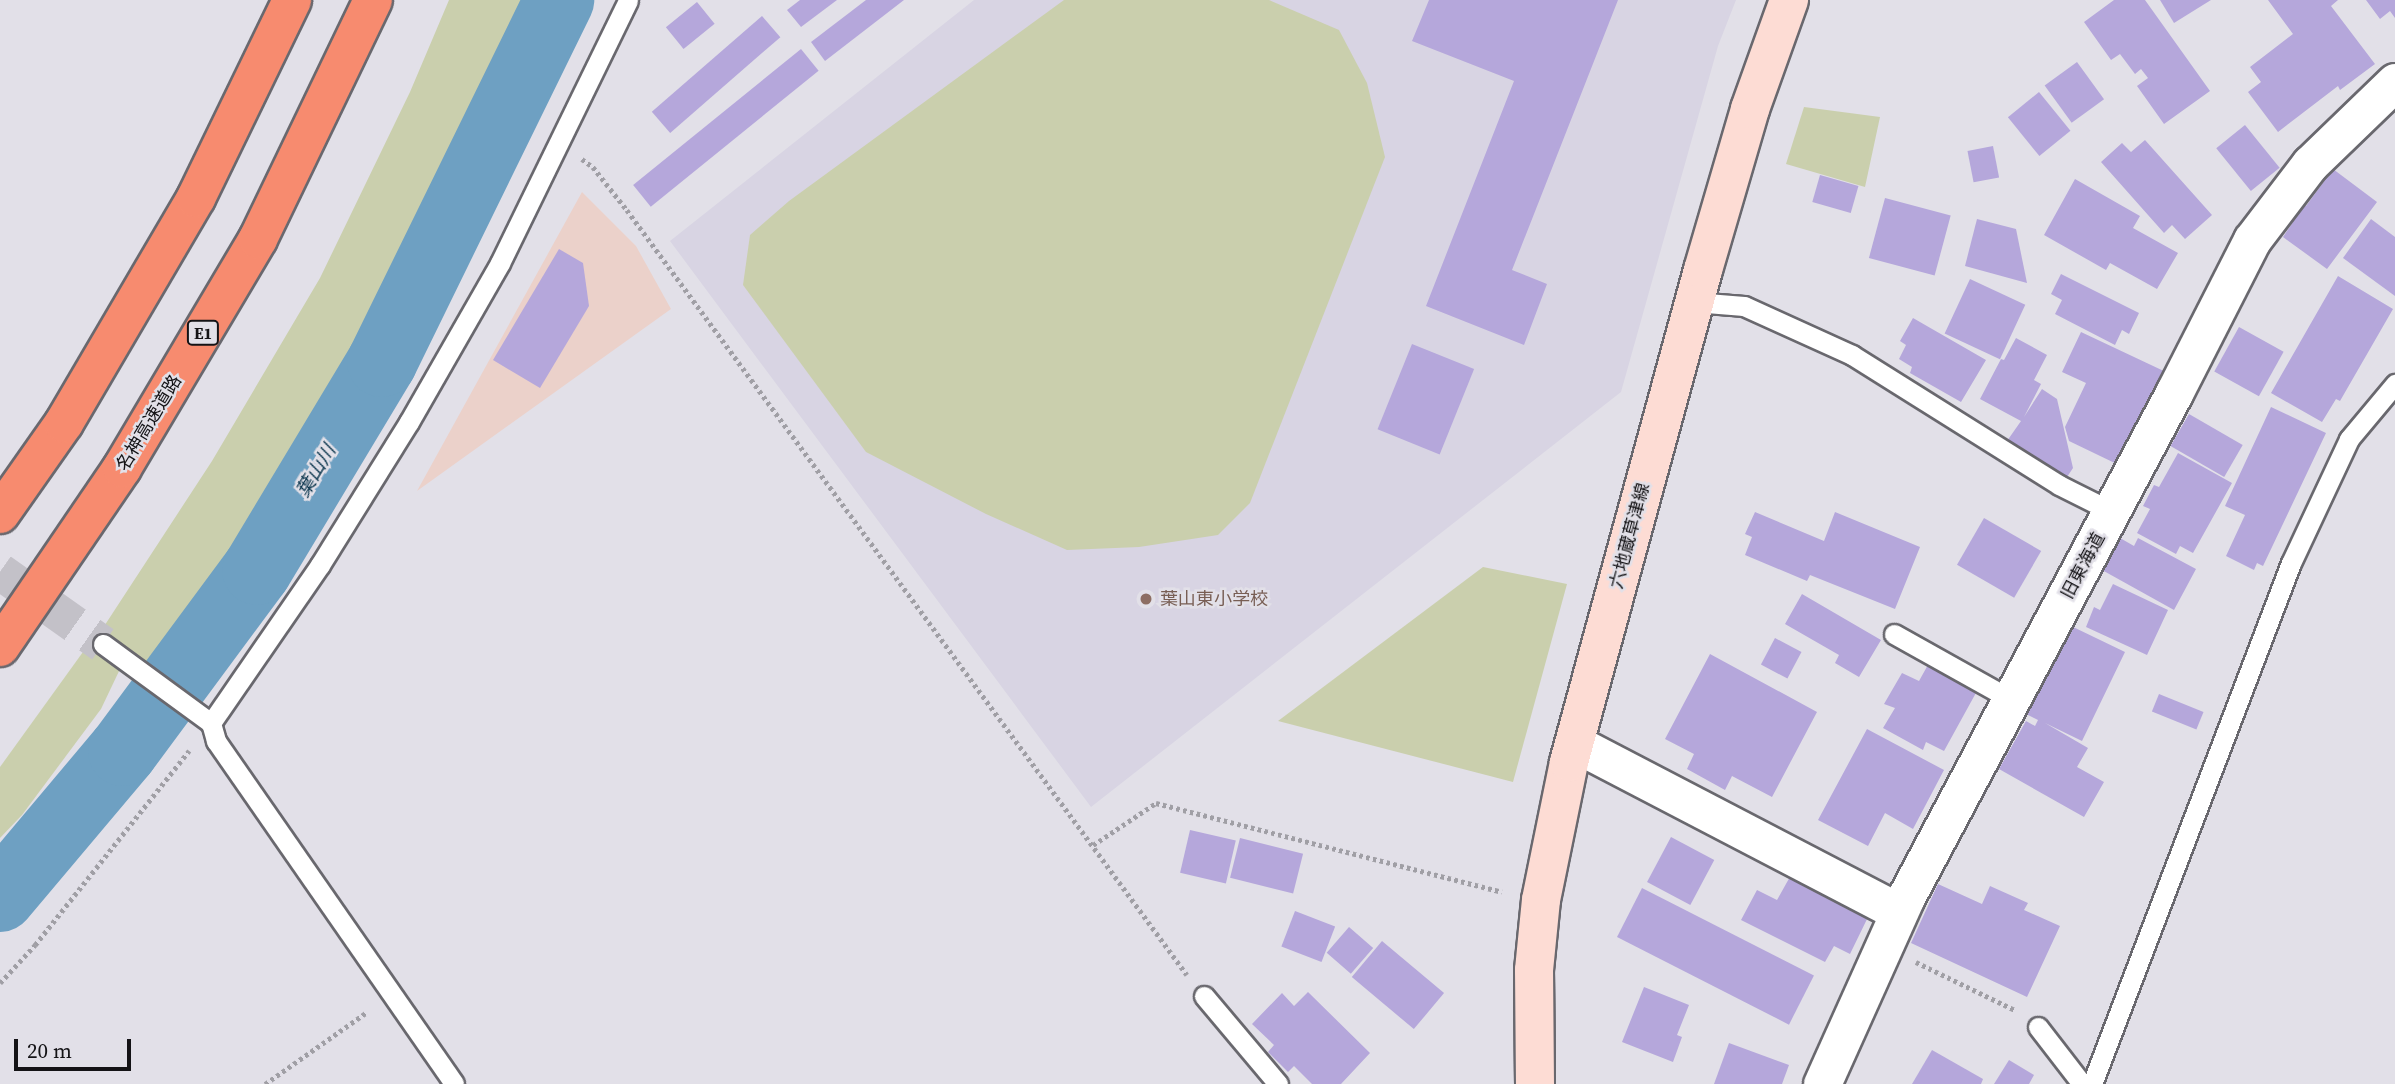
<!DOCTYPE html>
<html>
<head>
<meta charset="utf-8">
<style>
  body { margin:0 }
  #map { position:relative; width:2395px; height:1084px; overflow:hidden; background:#e2e0e8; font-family:"Source Serif 4","Noto Sans JP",serif }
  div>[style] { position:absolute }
  .commercial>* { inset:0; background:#ebd1ca }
  .built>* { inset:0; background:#d8d4e3 }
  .green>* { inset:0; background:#cacfad }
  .river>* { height:70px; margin:-35px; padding:0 35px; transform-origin:35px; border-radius:35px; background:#6ea0c2 }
  .building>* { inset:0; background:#b5a7db; transform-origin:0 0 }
  .street-tunnel>* { height:37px; margin-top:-18.5px; transform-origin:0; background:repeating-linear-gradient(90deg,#c3c1c8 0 37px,transparent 0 55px) }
  .path>* { height:4.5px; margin-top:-2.25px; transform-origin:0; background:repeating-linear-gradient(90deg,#a09fa5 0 3.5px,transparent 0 7px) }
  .roads { filter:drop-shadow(2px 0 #69686e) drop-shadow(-2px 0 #69686e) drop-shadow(0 2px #69686e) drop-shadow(0 -2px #69686e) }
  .lane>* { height:19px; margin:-9.5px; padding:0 9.5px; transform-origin:9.5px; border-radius:9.5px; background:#fff }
  .street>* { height:37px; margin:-18.5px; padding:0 18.5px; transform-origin:18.5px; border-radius:18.5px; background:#fff }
  .secondary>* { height:38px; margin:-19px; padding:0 19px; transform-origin:19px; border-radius:19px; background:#fddcd4 }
  .highway>* { height:38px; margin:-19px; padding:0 19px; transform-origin:19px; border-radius:19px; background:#f78b6f }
  .dots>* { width:19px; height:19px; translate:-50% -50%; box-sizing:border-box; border:4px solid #e2e0e8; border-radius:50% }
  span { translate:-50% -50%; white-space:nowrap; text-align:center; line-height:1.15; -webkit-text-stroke:5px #e2e0e8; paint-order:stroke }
  .shield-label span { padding:2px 5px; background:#e2e0e8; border:2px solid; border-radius:5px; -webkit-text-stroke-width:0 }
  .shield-label { font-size:16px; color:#141316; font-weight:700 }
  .street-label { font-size:18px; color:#141316 }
  .education-label { font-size:18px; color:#785e54 }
  .left { translate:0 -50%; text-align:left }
  .water-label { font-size:19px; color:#09344c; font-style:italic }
  .scale { position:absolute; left:14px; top:1039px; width:117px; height:32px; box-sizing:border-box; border:4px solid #141316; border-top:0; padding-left:9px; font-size:21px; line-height:24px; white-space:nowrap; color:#141316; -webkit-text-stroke:5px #e2e0e8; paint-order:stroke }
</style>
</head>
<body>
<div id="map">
  <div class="commercial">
    <div style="clip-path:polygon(582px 192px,636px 246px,671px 309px,417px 491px)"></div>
  </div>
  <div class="built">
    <div style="clip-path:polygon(974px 0,1736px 0,1718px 46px,1621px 392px,1091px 807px,670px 241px)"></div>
  </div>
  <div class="green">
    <div style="clip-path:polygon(449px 0,541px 0,439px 209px,332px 412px,166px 669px,152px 666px,99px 634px,212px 461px,320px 278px,410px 92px)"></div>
    <div style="clip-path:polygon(1064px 0,1269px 0,1339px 30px,1367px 83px,1385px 157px,1250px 503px,1218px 535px,1139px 547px,1067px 550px,986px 514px,866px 452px,743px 285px,750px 235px,789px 201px)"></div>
    <div style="clip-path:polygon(1804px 107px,1880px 117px,1865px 187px,1786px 164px)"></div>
    <div style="clip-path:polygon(1483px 567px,1567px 584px,1513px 782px,1278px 721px)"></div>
    <div style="clip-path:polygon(88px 645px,121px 667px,101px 709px,22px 815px,0 838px,0 767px)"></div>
  </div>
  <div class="river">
    <div style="left:0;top:897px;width:191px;rotate:-49.9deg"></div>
    <div style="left:123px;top:751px;width:225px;rotate:-53.5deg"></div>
    <div style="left:257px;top:570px;width:243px;rotate:-59deg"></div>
    <div style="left:382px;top:362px;width:403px;rotate:-63.9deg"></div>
  </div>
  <div class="building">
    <div style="clip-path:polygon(800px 0,837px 0,801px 27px,787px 10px)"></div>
    <div style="clip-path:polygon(866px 0,904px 0,825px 61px,811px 42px)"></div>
    <div style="clip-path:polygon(1429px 0,1618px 0,1512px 270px,1547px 284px,1524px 345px,1426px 306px,1514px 81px,1412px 41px)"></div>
    <div style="clip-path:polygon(2114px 0,2145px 0,2210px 91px,2164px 124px,2137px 86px,2148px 78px,2141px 69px,2135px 74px,2120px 54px,2111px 60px,2084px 22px)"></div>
    <div style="clip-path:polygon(2160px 0,2211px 0,2174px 23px)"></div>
    <div style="clip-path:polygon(2268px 0,2338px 0,2331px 6px,2375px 64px,2340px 90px,2338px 86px,2278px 132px,2248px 92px,2261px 82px,2250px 67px,2293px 34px)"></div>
    <div style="clip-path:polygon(2366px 0,2395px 0,2395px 18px,2390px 11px,2380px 19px)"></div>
    <div style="left:697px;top:2px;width:28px;height:40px;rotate:51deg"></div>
    <div style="left:762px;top:16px;width:28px;height:146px;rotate:49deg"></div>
    <div style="left:801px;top:49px;width:28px;height:216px;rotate:51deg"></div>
    <div style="left:2077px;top:62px;width:46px;height:40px;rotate:54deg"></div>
    <div style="left:2039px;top:92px;width:50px;height:40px;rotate:51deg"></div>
    <div style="left:2245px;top:125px;width:55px;height:37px;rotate:51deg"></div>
    <div style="clip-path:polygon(2145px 140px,2212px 215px,2185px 239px,2172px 225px,2164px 233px,2101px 162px,2122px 143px,2131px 152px)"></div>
    <div style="left:1993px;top:146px;width:32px;height:26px;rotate:79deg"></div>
    <div style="clip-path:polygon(2333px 169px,2377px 202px,2327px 269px,2283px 237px,2293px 222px,2289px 219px,2301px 203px,2306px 206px)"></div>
    <div style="left:1820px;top:175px;width:40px;height:28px;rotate:16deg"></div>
    <div style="clip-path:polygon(2075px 179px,2140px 216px,2133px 228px,2178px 253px,2157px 289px,2110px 263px,2106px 270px,2044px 235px)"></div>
    <div style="left:1885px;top:198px;width:68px;height:62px;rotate:15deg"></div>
    <div style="clip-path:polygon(1977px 219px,2016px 229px,2027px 283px,1965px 266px)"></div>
    <div style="clip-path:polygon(2371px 219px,2395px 237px,2395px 296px,2343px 258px)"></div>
    <div style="clip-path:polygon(559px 249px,583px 263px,589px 306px,540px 388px,493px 360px)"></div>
    <div style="clip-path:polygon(2061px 274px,2139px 313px,2129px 334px,2122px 330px,2115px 345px,2055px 314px,2062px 300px,2051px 294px)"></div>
    <div style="clip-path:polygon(2338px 276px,2393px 309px,2340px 401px,2336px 399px,2322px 422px,2271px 393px)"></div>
    <div style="left:1970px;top:279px;width:61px;height:60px;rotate:25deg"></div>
    <div style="clip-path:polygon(1913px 318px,1986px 360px,1961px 402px,1910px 373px,1912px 367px,1899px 359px,1906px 345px,1900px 341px)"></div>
    <div style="left:2239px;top:327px;width:51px;height:51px;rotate:29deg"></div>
    <div style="clip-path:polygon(2081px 332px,2168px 373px,2123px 467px,2069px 441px,2065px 427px,2086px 383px,2062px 372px)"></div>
    <div style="clip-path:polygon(2016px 338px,2047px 355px,2034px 380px,2041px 384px,2024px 417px,2042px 389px,2057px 399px,2073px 468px,2065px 480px,2007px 441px,2021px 421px,1980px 399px,2001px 359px,2004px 360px)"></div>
    <div style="left:1412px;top:344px;width:67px;height:92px;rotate:22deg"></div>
    <div style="clip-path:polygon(2271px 407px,2326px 433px,2263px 566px,2257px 563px,2254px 570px,2226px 556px,2245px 515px,2225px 506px)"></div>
    <div style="left:2189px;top:414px;width:62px;height:37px;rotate:30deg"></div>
    <div style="clip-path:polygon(2178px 453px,2232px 483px,2193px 553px,2180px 546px,2176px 554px,2137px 533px,2150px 509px,2143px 506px,2154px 485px,2159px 487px)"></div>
    <div style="clip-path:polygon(1755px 512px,1824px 541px,1835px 512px,1920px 547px,1895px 609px,1810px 575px,1807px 581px,1745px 555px,1752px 537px,1745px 534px)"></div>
    <div style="left:1984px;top:518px;width:66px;height:54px;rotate:30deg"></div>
    <div style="clip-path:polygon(2120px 538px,2134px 546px,2138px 538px,2196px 569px,2174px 610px,2102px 570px)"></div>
    <div style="clip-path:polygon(2113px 584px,2168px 610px,2147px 655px,2086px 627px,2094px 607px,2100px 610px)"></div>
    <div style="clip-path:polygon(1802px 594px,1881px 640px,1859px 677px,1835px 663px,1839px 655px,1785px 624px)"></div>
    <div style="clip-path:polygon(2069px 625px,2125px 652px,2082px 741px,2045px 723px,2088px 748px,2077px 767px,2104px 782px,2084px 817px,1999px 769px,2026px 721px,2035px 726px,2038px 720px,2026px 714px)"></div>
    <div style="left:1775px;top:638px;width:30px;height:30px;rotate:28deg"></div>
    <div style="clip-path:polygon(1710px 654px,1817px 712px,1772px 797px,1732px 776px,1725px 790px,1687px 769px,1694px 754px,1665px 739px)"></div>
    <div style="clip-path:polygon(1929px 663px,1977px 691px,1944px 751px,1926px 742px,1923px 750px,1883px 728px,1895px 708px,1884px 704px,1902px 673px,1919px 681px)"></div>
    <div style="left:2159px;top:694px;width:48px;height:19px;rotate:22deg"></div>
    <div style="clip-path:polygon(1867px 729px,1944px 770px,1913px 829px,1885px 813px,1868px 846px,1818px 820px)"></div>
    <div style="left:1190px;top:830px;width:47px;height:44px;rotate:13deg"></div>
    <div style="left:1671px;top:837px;width:49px;height:51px;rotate:28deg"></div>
    <div style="left:1240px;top:838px;width:65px;height:41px;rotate:14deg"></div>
    <div style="clip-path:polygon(1791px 875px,1869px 915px,1850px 954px,1834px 946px,1825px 962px,1741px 920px,1757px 890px,1777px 900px)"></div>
    <div style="clip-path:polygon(1938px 884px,1982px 904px,1990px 886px,2028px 903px,2024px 910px,2060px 926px,2027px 997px,1911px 943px)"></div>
    <div style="left:1642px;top:888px;width:193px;height:55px;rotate:27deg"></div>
    <div style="left:1295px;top:911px;width:43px;height:38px;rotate:21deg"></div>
    <div style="left:1349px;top:927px;width:32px;height:34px;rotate:41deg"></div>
    <div style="left:1382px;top:941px;width:81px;height:47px;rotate:40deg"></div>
    <div style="clip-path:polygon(1644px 987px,1689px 1005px,1677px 1035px,1682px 1037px,1673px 1062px,1622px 1042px)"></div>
    <div style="clip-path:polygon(1308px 992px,1370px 1053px,1341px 1084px,1312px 1084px,1294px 1066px,1288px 1072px,1268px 1052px,1274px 1045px,1252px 1024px,1282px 993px,1294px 1006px)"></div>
    <div style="clip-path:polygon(1729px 1043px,1789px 1065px,1782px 1084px,1714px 1084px)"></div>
    <div style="clip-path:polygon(1932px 1050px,1983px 1079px,1981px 1084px,1912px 1084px)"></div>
    <div style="clip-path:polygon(2009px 1060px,2034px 1075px,2029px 1084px,1994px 1084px)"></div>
  </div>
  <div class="street-tunnel">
    <div style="left:0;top:571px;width:126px;rotate:35.3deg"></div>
  </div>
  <div class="path">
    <div style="left:582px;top:159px;width:14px;rotate:36deg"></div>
    <div style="left:593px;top:167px;width:55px;rotate:51.7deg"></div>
    <div style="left:627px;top:210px;width:948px;rotate:53.79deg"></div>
    <div style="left:1093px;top:845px;width:76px;rotate:-33.7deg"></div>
    <div style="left:1156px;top:803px;width:357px;rotate:14.4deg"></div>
    <div style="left:1916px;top:962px;width:110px;rotate:25.9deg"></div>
    <div style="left:0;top:983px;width:52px;rotate:-47.4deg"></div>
    <div style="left:35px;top:945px;width:248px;rotate:-51.6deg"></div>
    <div style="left:265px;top:1084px;width:125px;rotate:-35.2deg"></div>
  </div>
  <div class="roads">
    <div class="lane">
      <div style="left:1694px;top:302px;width:50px;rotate:4.6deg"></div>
      <div style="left:1744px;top:306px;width:119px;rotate:24.4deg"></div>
      <div style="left:1852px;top:355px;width:244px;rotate:32.1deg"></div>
      <div style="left:2059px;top:485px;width:58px;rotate:26.6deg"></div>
      <div style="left:1894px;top:634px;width:135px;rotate:29.2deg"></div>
      <div style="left:103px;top:644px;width:134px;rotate:36.2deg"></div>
      <div style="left:211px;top:723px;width:19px;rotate:74deg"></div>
      <div style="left:216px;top:741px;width:417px;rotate:55.2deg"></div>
      <div style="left:211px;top:723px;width:192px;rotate:-55.4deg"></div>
      <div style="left:320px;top:565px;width:168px;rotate:-58.1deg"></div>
      <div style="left:409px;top:422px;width:183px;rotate:-60.2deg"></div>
      <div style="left:500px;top:263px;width:292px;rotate:-64deg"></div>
      <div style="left:1204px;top:996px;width:115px;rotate:49.9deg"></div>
      <div style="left:2038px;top:1027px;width:72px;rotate:52.3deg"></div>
      <div style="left:2092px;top:1084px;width:558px;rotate:-69.1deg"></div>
      <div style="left:2291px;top:563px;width:137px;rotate:-64.9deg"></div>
      <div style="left:2349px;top:439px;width:72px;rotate:-50.1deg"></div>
    </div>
    <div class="street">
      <div style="left:1574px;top:743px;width:365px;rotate:27.5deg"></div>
      <div style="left:1822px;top:1084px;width:205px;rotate:-65.8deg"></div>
      <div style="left:1906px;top:897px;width:571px;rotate:-62deg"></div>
      <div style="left:2174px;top:393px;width:172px;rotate:-63deg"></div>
      <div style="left:2252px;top:240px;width:96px;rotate:-52.7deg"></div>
      <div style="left:2310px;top:164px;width:118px;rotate:-44deg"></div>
    </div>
    <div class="secondary">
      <div style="left:1535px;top:1084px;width:114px;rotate:-90.5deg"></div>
      <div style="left:1534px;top:970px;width:70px;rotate:-84.3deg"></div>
      <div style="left:1541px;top:900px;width:141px;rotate:-78.5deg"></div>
      <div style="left:1569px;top:762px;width:510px;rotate:-74.76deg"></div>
      <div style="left:1703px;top:270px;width:168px;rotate:-73.7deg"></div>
      <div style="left:1750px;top:109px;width:116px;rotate:-70.3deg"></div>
    </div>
    <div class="highway">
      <div style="left:0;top:514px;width:111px;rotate:-54.9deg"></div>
      <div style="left:64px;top:423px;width:261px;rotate:-59.6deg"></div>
      <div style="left:196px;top:198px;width:220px;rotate:-64.1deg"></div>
      <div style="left:0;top:647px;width:217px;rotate:-55.7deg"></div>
      <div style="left:122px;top:468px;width:266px;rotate:-59.3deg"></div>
      <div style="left:258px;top:239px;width:265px;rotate:-64.3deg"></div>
    </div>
  </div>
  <div class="dots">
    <div style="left:1146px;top:599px;background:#8d6e63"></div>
  </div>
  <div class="shield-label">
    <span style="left:203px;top:333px">E1</span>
  </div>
  <div class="street-label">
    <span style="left:149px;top:423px;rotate:-59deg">名神高速道路</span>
    <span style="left:1630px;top:536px;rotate:-75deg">六地蔵草津線</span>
    <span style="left:2083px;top:566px;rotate:-62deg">旧東海道</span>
  </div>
  <div class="education-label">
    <span class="left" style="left:1160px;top:599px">葉山東小学校</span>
  </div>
  <div class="water-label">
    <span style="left:316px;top:471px;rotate:-59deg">葉山川</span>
  </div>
  <div class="scale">20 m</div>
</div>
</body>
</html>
